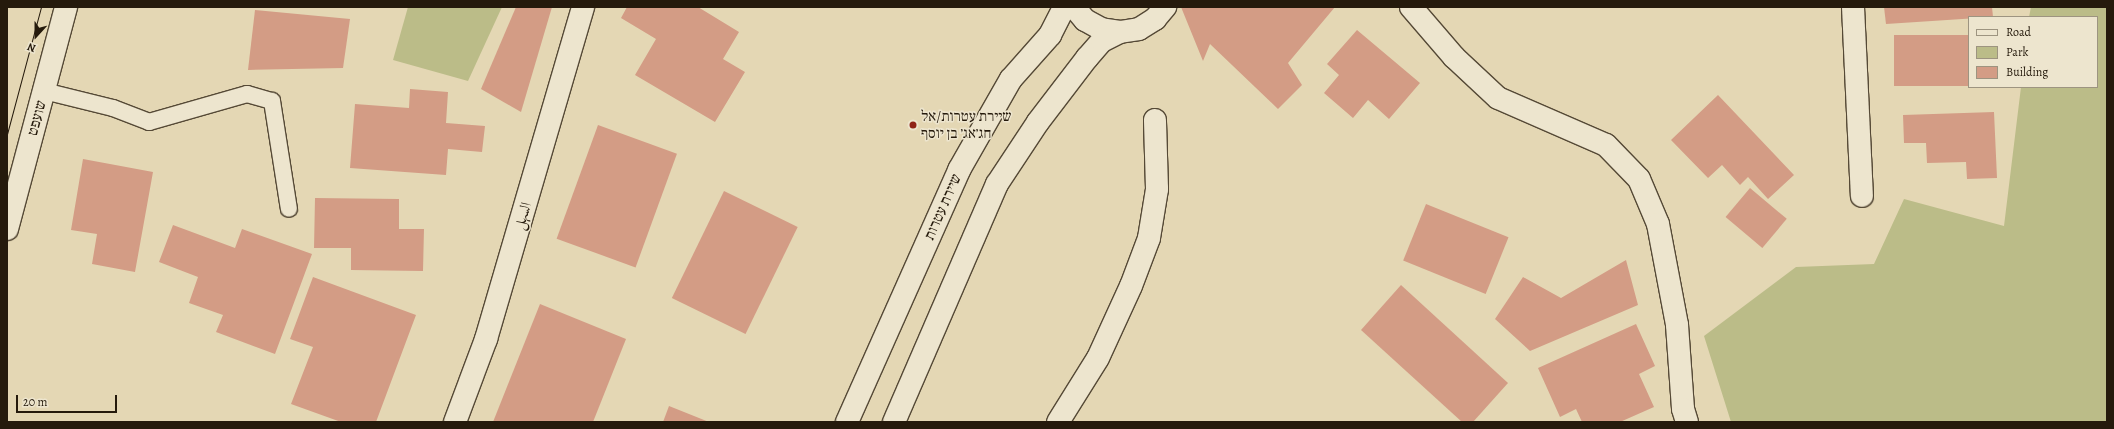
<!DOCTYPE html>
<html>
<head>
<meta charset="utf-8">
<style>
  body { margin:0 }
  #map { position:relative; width:2114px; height:429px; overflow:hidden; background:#e4d7b4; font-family:Alegreya,Amiri,"Frank Ruhl Libre",serif }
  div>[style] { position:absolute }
  .green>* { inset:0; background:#bbbc88 }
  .building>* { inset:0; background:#d39c85; transform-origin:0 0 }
  .roads { filter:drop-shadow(1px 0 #554936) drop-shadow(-1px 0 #554936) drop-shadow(0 1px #554936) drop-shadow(0 -1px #554936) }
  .service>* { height:16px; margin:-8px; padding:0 8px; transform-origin:8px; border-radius:8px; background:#ede5ce }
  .minor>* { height:22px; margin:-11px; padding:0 11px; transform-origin:11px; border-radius:11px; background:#ede5ce }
  .tertiary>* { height:22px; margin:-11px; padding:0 11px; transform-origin:11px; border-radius:11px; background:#ede5ce }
  .secondary>* { height:22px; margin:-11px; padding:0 11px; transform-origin:11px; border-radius:11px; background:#ede5ce }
  .tram>* { height:1px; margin:-0.5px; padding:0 0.5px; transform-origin:0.5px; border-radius:0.5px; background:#251a0c }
  .dots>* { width:11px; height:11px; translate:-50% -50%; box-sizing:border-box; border:2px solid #ede5ce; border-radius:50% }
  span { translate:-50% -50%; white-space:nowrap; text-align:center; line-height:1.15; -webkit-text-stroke:3px #ede5ce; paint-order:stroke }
  .poi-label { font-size:15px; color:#251a0c }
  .left { translate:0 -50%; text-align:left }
  .street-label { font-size:15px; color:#251a0c }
  .frame { position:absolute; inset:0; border:8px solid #251a0c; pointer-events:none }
  .legend { position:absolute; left:1968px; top:16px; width:130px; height:72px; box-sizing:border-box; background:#ede5ce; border:1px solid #9d9480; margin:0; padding:5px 7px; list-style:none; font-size:12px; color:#251a0c }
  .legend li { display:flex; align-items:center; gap:8px; height:20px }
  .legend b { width:20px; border:1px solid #9d9480 }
  .north { position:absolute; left:16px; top:16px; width:40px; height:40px; -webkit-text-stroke:3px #ede5ce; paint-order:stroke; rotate:201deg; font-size:11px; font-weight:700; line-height:16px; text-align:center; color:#251a0c }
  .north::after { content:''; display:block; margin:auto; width:14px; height:18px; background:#251a0c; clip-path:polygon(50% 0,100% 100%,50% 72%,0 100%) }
  .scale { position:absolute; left:16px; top:395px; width:101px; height:18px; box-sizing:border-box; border:2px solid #251a0c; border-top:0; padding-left:5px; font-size:12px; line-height:14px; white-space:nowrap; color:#251a0c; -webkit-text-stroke:3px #ede5ce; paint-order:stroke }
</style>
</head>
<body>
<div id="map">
  <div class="green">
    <div style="clip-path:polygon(408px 7px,502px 7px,468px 81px,393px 60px)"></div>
    <div style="clip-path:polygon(2031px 7px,2107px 7px,2107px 422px,1731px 422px,1704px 336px,1796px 267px,1874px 264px,1904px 199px,2004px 226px,2021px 87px,2097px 87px,2097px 17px,2029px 17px)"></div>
  </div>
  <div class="building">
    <div style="clip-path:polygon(516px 7px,552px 7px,521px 112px,481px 89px)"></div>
    <div style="clip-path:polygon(627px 7px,698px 7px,739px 32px,723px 59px,745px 72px,715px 122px,635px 75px,656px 39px,621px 18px)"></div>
    <div style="clip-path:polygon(1181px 7px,1335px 7px,1288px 63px,1302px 85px,1278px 109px,1210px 44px,1203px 61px)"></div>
    <div style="clip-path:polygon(1884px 7px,1992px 7px,1993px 17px,1886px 24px)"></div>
    <div style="clip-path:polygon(255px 10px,350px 19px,343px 68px,248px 70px)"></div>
    <div style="clip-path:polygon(1357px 30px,1420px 83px,1389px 119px,1368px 100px,1353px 118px,1324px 93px,1339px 75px,1327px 64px)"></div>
    <div style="left:1969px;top:35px;width:51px;height:75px;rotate:90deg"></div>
    <div style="clip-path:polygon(410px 89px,448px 92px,446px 123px,485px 126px,482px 152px,448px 149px,446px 175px,350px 168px,355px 104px,409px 108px)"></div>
    <div style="clip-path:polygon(1718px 95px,1794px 175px,1768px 199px,1748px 177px,1740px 185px,1722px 165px,1708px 178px,1671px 140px)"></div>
    <div style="clip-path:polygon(1994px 112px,1997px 178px,1967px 179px,1966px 162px,1927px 163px,1926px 143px,1904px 143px,1903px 115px)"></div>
    <div style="left:598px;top:125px;width:84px;height:121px;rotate:20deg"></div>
    <div style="clip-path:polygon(83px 159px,153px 172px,135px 272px,92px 264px,97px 234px,71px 230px)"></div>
    <div style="left:1750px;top:188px;width:48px;height:38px;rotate:40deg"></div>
    <div style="left:724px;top:191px;width:82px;height:119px;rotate:26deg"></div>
    <div style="clip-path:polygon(315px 198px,399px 199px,399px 229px,424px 229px,423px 271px,351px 270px,351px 248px,314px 248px)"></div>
    <div style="left:1426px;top:204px;width:89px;height:61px;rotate:22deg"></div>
    <div style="clip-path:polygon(173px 225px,235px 248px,242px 229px,312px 254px,275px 354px,216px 332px,223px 315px,189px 303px,198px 277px,159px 262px)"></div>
    <div style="clip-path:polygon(1626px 260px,1638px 305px,1530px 351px,1495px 319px,1523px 277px,1561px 298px)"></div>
    <div style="clip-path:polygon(313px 277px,416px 315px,376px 422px,341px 422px,291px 404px,313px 347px,290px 339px)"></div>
    <div style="clip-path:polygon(1401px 285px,1508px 383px,1473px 422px,1462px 422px,1361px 330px)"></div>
    <div style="clip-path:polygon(540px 304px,626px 339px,593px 422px,493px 422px)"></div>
    <div style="clip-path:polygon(1636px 324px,1655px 366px,1639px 374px,1654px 407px,1620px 422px,1582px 422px,1576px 409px,1560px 417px,1538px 368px)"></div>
    <div style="clip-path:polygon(669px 406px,709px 422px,663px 422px)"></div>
  </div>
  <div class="roads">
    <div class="service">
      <div style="left:44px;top:91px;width:71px;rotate:13.8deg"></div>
      <div style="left:113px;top:108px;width:39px;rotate:21deg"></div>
      <div style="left:149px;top:122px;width:102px;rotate:-15.9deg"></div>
      <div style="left:247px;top:94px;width:26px;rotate:16deg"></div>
      <div style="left:272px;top:101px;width:109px;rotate:81.1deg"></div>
    </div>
    <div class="minor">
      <div style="left:1411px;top:7px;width:66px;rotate:49.3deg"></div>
      <div style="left:1454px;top:57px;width:60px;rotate:43deg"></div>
      <div style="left:1498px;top:98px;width:118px;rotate:23.5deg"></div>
      <div style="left:1606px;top:145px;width:47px;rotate:45.9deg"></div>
      <div style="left:1639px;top:179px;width:49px;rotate:67.1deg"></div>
      <div style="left:1658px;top:224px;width:103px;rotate:79.3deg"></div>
      <div style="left:1677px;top:325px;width:84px;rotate:85.9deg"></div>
      <div style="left:1683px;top:409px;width:14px;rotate:73deg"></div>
      <div style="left:1853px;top:7px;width:189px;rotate:87.3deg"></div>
      <div style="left:455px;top:422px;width:89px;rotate:-69.5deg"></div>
      <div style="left:486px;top:339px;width:346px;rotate:-73.7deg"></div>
      <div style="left:1058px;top:422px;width:75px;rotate:-58deg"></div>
      <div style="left:1098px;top:358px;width:79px;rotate:-65.4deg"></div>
      <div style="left:1131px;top:286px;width:51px;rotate:-69.4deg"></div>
      <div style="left:1149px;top:238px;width:50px;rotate:-80.7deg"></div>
      <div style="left:1157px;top:189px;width:69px;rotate:-91.7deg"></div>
    </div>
    <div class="tertiary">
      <div style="left:7px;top:229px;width:230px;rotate:-75.1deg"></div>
    </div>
    <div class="secondary">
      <div style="left:1074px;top:7px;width:17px;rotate:50deg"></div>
      <div style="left:1085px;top:20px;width:18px;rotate:29deg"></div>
      <div style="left:1101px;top:29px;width:19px;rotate:9deg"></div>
      <div style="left:1120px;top:32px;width:19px;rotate:-9deg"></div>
      <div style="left:1139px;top:29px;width:19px;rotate:-32deg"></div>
      <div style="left:1155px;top:19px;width:16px;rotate:-50deg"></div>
      <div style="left:847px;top:422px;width:276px;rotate:-66deg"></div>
      <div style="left:959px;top:170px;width:105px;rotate:-60.3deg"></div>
      <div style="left:1011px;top:79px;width:59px;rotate:-48.4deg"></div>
      <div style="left:1050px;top:35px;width:31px;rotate:-63deg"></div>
      <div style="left:894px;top:422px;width:259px;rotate:-66.6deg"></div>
      <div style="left:997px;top:184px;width:74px;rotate:-56.5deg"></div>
      <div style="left:1038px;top:122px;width:81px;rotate:-52.6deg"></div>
      <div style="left:1087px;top:58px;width:23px;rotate:-49deg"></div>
      <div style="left:1102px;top:41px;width:20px;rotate:-27deg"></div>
    </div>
  </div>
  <div class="tram">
    <div style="left:7px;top:134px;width:131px;rotate:-75deg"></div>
  </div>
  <div class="dots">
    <div style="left:913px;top:125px;background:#8f2418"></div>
  </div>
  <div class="poi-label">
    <span class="left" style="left:921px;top:125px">שיירת עטרות/אל<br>חג׳אג׳ בן יוסף</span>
  </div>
  <div class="street-label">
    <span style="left:37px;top:118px;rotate:-75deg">שועפט</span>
    <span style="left:943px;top:207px;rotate:-66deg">שיירת עטרות</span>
    <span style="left:523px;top:216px;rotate:-73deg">السهل</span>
  </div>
  <div class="frame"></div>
  <ul class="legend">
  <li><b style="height:5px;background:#ede5ce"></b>Road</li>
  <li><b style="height:11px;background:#bbbc88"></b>Park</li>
  <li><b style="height:11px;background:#d39c85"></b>Building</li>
  </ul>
  <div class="north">N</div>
  <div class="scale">20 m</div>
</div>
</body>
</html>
